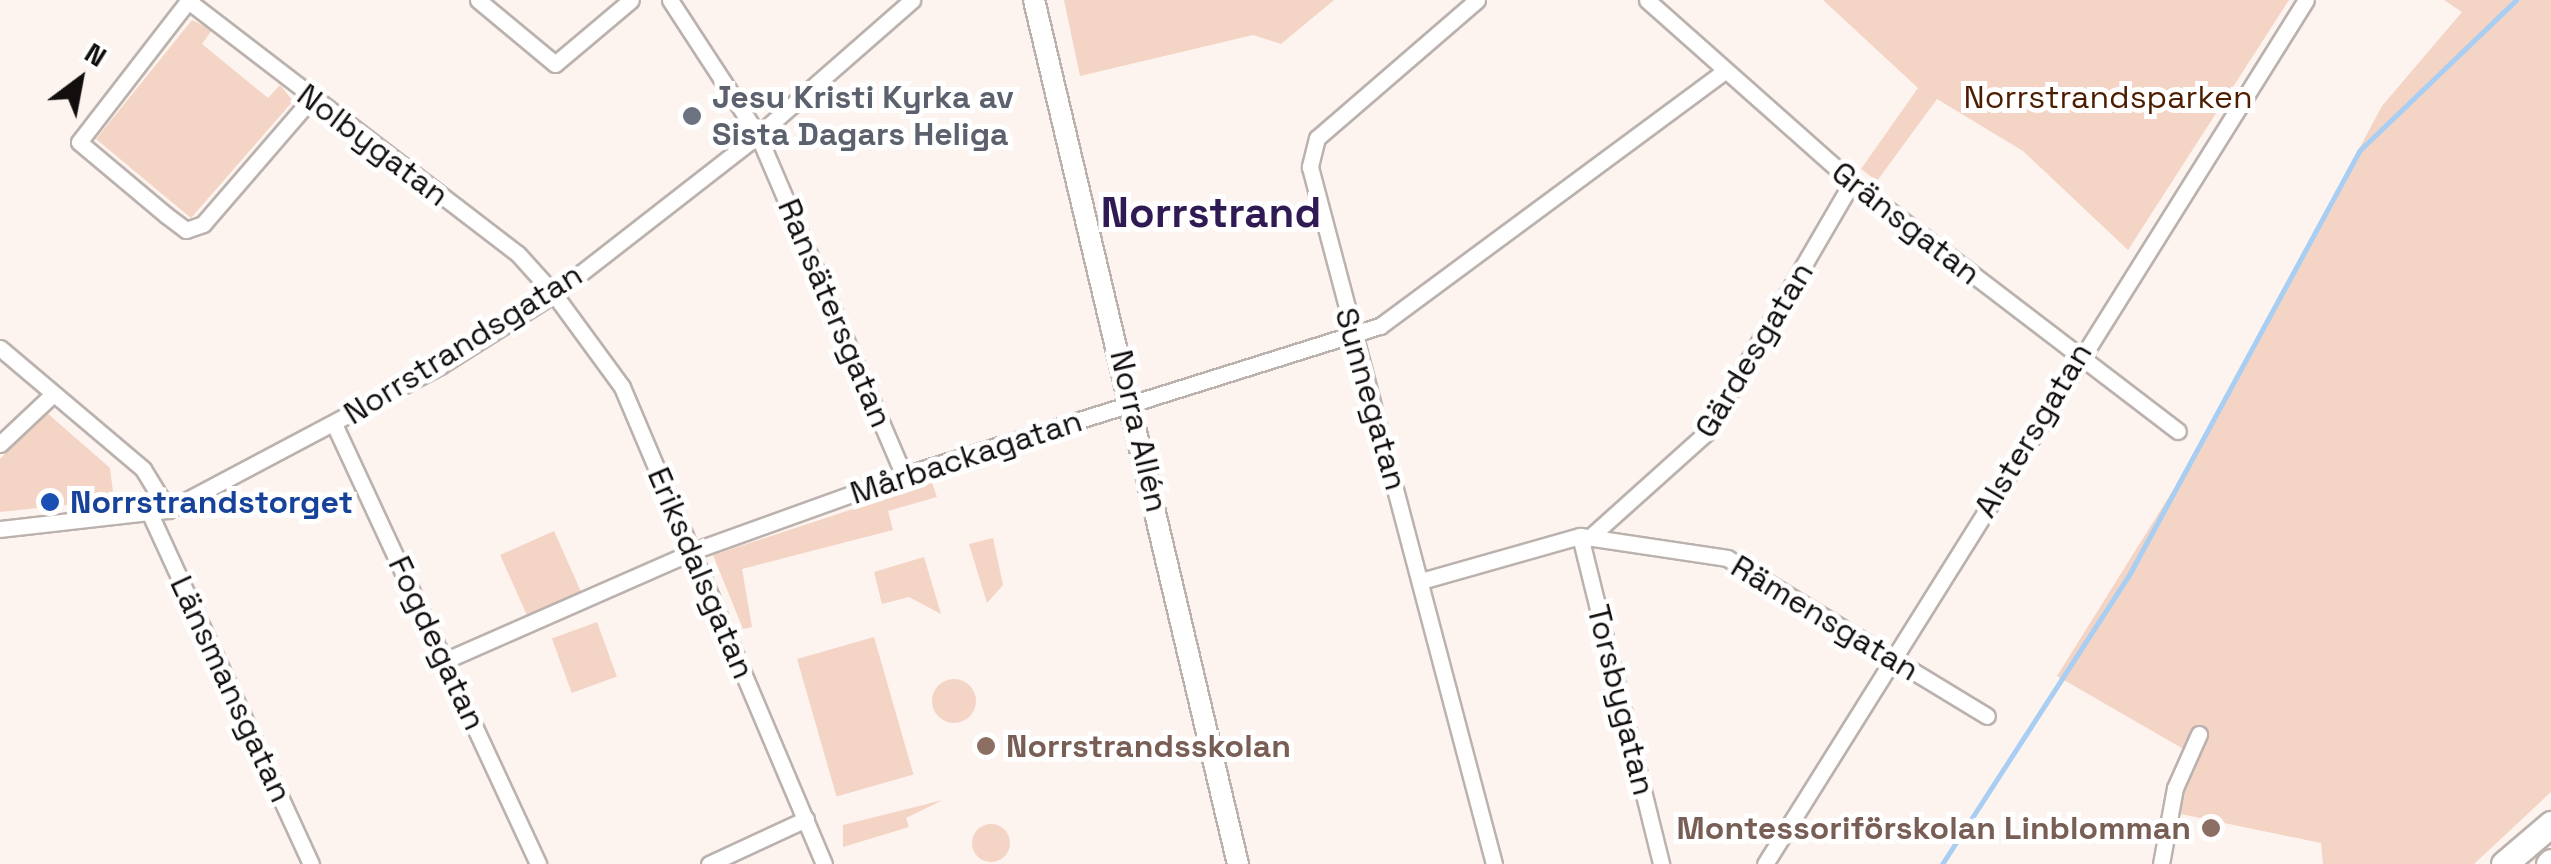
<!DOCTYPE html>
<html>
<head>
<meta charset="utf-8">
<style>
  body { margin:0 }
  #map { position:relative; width:2551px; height:864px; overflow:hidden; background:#fdf3ef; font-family:"Space Grotesk",sans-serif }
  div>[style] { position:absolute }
  .green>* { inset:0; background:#f4d4c4; transform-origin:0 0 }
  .round { border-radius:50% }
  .stream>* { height:5px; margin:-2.5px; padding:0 2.5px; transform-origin:2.5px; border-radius:2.5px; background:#a9cef3 }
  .roads { filter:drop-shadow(2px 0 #bbb2ae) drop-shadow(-2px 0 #bbb2ae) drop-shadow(0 2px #bbb2ae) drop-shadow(0 -2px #bbb2ae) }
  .minor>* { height:15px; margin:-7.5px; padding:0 7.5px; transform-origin:7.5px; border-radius:7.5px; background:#fff }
  .tertiary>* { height:20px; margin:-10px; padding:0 10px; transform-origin:10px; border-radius:10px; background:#fff }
  .primary>* { height:25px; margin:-12.5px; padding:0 12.5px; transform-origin:12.5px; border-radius:12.5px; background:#fff }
  .dots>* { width:28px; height:28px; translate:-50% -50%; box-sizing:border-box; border:5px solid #fff; border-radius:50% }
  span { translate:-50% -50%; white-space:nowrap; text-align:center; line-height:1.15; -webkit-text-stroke:10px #fff; paint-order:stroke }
  .park-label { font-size:32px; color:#4d1d00 }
  .worship-label { font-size:32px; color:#5b616d; font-weight:700 }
  .left { translate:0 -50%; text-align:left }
  .street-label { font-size:32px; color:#110e0d }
  .transit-label { font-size:32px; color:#164399; font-weight:700 }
  .education-label { font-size:32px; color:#785e54; font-weight:700 }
  .right { translate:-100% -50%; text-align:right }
  .district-label { font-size:42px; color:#301a54; font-weight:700 }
  .north { position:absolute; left:30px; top:30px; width:100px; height:100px; -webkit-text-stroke:8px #fff; paint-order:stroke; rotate:32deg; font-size:28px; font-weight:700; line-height:40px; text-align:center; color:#110e0d }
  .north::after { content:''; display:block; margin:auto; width:35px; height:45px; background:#110e0d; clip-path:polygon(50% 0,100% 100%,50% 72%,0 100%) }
</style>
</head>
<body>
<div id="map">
  <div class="green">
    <div style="clip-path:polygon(1064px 0,1334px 0,1281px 44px,1253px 35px,1080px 76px)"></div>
    <div style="clip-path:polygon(1823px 0,2289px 0,2128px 250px,2023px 151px,1937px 99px,1877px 181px,1861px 169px,1918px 88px)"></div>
    <div style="clip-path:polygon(2444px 0,2551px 0,2551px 792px,2474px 864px,2323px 864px,2321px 843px,2176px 813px,2199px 758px,2057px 676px,2195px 455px,2382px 106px,2462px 12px)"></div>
    <div style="clip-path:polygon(192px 20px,212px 30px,202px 44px,268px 98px,280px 85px,293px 101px,191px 218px,96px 139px)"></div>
    <div style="clip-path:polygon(46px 412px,110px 468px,114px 500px,0 512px,0 459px)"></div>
    <div style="clip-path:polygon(932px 483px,937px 497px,888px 511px,893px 530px,742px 569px,752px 627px,743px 629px,713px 555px)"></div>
    <div style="left:554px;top:531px;width:66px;height:59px;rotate:66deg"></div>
    <div style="clip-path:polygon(993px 538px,1003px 585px,987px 603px,969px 544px)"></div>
    <div style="clip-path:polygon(924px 557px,941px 614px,909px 597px,882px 604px,874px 572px)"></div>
    <div style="left:597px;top:622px;width:58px;height:48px;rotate:70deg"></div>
    <div style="left:874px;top:637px;width:143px;height:80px;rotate:74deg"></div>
    <div class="round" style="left:932px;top:679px;width:44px;height:44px"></div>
    <div style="clip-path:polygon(943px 800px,906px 818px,909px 827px,843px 847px,843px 825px)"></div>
    <div class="round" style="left:972px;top:824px;width:38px;height:38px"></div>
  </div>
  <div class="stream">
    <div style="left:1942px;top:864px;width:344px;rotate:-57.1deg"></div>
    <div style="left:2129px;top:575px;width:482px;rotate:-61.5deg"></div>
    <div style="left:2359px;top:151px;width:218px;rotate:-43.9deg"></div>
  </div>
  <div class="roads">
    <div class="minor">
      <div style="left:187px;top:0;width:417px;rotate:37.5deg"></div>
      <div style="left:518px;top:254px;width:54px;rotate:48deg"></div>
      <div style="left:554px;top:294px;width:115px;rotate:53.8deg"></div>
      <div style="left:622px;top:387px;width:518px;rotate:67.05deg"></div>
      <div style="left:478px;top:0;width:100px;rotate:39.7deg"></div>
      <div style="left:555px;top:64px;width:99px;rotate:-40.1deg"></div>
      <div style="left:670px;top:0;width:161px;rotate:56.9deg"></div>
      <div style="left:758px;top:135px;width:370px;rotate:66.8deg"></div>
      <div style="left:1477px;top:0;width:211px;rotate:139.2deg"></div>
      <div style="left:1317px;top:138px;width:30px;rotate:104deg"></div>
      <div style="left:1310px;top:167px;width:721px;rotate:75.21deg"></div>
      <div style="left:1647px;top:0;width:274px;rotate:41.6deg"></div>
      <div style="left:1852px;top:182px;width:410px;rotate:37.4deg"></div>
      <div style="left:188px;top:1px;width:178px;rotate:127.7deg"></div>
      <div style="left:79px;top:142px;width:114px;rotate:40deg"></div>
      <div style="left:166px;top:215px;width:25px;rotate:37deg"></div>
      <div style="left:186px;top:230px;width:18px;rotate:-19deg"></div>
      <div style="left:203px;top:224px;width:165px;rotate:-49.2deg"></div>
      <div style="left:0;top:348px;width:187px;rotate:40.2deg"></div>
      <div style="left:143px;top:469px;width:48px;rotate:58.6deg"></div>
      <div style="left:334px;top:424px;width:485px;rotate:65.1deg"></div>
      <div style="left:0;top:444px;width:73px;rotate:-43.3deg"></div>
      <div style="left:150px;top:514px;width:385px;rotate:65.3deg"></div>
      <div style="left:0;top:529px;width:169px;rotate:-6.5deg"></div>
      <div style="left:168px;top:510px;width:308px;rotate:-27.9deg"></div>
      <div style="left:440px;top:366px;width:135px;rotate:-32.3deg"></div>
      <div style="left:554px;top:294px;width:259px;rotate:-37.9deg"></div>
      <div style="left:758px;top:135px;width:205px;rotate:-41.2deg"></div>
      <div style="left:1580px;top:536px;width:338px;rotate:76.1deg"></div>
      <div style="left:1589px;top:538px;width:157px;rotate:-41.9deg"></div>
      <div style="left:1706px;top:433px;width:290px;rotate:-59.8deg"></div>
      <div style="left:1421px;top:581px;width:165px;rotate:-15.8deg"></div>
      <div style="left:1580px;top:536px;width:149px;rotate:8.5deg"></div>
      <div style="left:1727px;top:558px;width:304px;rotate:31.3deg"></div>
      <div style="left:446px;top:660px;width:273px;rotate:-23.7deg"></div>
      <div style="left:696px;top:550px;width:221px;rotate:-19.8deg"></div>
      <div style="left:904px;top:475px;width:499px;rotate:-17.4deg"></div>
      <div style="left:1380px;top:326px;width:423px;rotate:-36.5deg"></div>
      <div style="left:709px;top:864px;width:107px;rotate:-24.9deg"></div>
      <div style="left:1765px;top:864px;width:1019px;rotate:-57.95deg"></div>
      <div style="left:2161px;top:864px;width:77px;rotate:-79.6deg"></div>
      <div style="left:2175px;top:788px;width:59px;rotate:-66deg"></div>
    </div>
    <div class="tertiary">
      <div style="left:1034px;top:0;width:888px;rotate:76.72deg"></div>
    </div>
    <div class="primary">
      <div style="left:2504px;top:864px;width:62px;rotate:-40.4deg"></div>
      <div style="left:2549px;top:864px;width:3px;rotate:-45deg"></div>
    </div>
  </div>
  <div class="dots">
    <div style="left:692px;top:116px;background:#6b7280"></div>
    <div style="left:50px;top:502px;background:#1a4fb4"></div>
    <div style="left:986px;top:746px;background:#8d6e63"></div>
    <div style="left:2211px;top:828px;background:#8d6e63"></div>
  </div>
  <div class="park-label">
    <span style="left:2108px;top:97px">Norrstrandsparken</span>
  </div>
  <div class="worship-label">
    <span class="left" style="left:712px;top:116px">Jesu Kristi Kyrka av<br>Sista Dagars Heliga</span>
  </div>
  <div class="street-label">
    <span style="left:373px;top:145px;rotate:37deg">Nolbygatan</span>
    <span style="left:1906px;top:223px;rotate:38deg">Gränsgatan</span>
    <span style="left:835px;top:313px;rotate:67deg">Ransätersgatan</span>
    <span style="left:463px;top:344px;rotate:-32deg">Norrstrandsgatan</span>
    <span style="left:1754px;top:350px;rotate:-59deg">Gärdesgatan</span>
    <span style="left:1371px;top:399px;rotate:74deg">Sunnegatan</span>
    <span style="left:2033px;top:430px;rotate:-59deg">Alstersgatan</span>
    <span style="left:1139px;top:431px;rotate:77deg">Norra Allén</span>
    <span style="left:966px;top:457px;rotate:-18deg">Mårbackagatan</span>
    <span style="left:701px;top:573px;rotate:67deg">Eriksdalsgatan</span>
    <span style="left:1825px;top:618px;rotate:31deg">Rämensgatan</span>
    <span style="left:437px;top:643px;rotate:65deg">Fogdegatan</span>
    <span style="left:231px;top:689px;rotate:65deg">Länsmansgatan</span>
    <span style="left:1621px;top:700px;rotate:76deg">Torsbygatan</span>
  </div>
  <div class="transit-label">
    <span class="left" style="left:70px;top:502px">Norrstrandstorget</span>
  </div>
  <div class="education-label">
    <span class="left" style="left:1006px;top:746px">Norrstrandsskolan</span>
    <span class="right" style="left:2191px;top:828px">Montessoriförskolan Linblomman</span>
  </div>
  <div class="district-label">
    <span style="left:1211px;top:213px">Norrstrand</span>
  </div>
  <div class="north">N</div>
</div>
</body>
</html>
